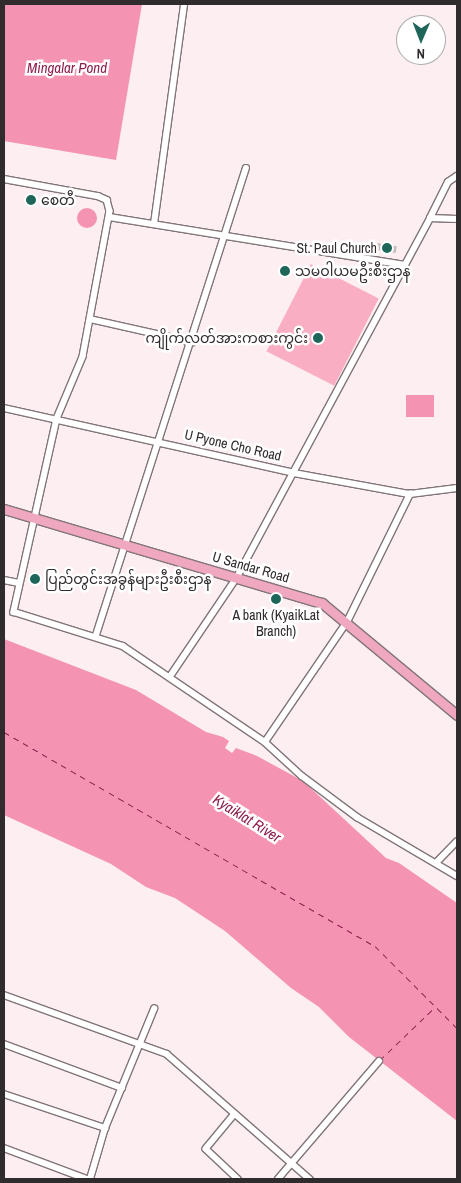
<!DOCTYPE html>
<html>
<head>
<meta charset="utf-8">
<style>
  body { margin:0 }
  #map { position:relative; width:461px; height:1183px; overflow:hidden; background:#fceef1; font-family:"Archivo Narrow","Noto Sans Myanmar",sans-serif }
  div>[style] { position:absolute }
  .green>* { inset:0; background:#f9aec4; transform-origin:0 0 }
  .water>* { inset:0; background:#f494b2; transform-origin:0 0 }
  .round { border-radius:50% }
  .ferry>* { height:1px; margin-top:-0.5px; transform-origin:0; background:repeating-linear-gradient(90deg,#8e1f4e 0 6px,transparent 0 11px) }
  .building>* { inset:0; background:#c7babd; transform-origin:0 0 }
  .roads { filter:drop-shadow(1px 0 #817578) drop-shadow(-1px 0 #817578) drop-shadow(0 1px #817578) drop-shadow(0 -1px #817578) }
  .minor>* { height:5.5px; margin:-2.75px; padding:0 2.75px; transform-origin:2.75px; border-radius:2.75px; background:#fff }
  .primary>* { height:9px; margin:-4.5px; padding:0 4.5px; transform-origin:4.5px; border-radius:4.5px; background:#efa8c0 }
  .dots>* { width:14px; height:14px; translate:-50% -50%; box-sizing:border-box; border:2px solid #fff; border-radius:50% }
  span { translate:-50% -50%; white-space:nowrap; text-align:center; line-height:1.15; -webkit-text-stroke:5px #fff; paint-order:stroke }
  .poi-label { font-size:14px; color:#302b2d }
  .left { translate:0 -50%; text-align:left }
  .right { translate:-100% -50%; text-align:right }
  .street-label { font-size:14px; color:#302b2d }
  .water-label { font-size:15px; color:#8e1f4e; font-style:italic }
  .frame { position:absolute; inset:0; border:5px solid #302b2d; pointer-events:none }
  .north { position:absolute; left:396px; top:15px; width:50px; height:50px; box-sizing:border-box; background:#fff; border:1px solid #acaaab; border-radius:50%; rotate:181deg; font-size:14px; font-weight:700; line-height:20px; text-align:center; color:#302b2d }
  .north::after { content:''; display:block; margin:auto; width:18px; height:22px; background:#1e665a; clip-path:polygon(50% 0,100% 100%,50% 72%,0 100%) }
</style>
</head>
<body>
<div id="map">
  <div class="green">
    <div style="left:311px;top:264px;width:76px;height:98px;rotate:27deg"></div>
  </div>
  <div class="water">
    <div style="clip-path:polygon(4px 4px,142px 4px,116px 160px,4px 141px)"></div>
    <div class="round" style="left:77px;top:208px;width:20px;height:20px"></div>
    <div style="left:406px;top:395px;width:28px;height:22px"></div>
    <div style="clip-path:polygon(4px 639px,136px 690px,206px 732px,223px 737px,229px 741px,225px 748px,232px 753px,236px 748px,257px 756px,303px 781px,386px 858px,399px 863px,457px 903px,457px 1121px,349px 1037px,319px 1007px,291px 988px,225px 931px,175px 898px,146px 887px,111px 864px,4px 815px)"></div>
  </div>
  <div class="ferry">
    <div style="left:4px;top:732px;width:428px;rotate:30deg"></div>
    <div style="left:375px;top:946px;width:116px;rotate:45deg"></div>
    <div style="left:380px;top:1060px;width:76px;rotate:-43.9deg"></div>
  </div>
  <div class="building">
    <div style="left:377px;top:243px;width:20px;height:7px;rotate:9deg"></div>
  </div>
  <div class="roads">
    <div class="minor">
      <div style="left:4px;top:179px;width:96px;rotate:10.3deg"></div>
      <div style="left:98px;top:196px;width:10px;rotate:24deg"></div>
      <div style="left:107px;top:200px;width:11px;rotate:75deg"></div>
      <div style="left:110px;top:211px;width:148px;rotate:100.5deg"></div>
      <div style="left:83px;top:357px;width:67px;rotate:112.8deg"></div>
      <div style="left:57px;top:419px;width:198px;rotate:102.6deg"></div>
      <div style="left:14px;top:612px;width:114px;rotate:17.3deg"></div>
      <div style="left:123px;top:646px;width:171px;rotate:34.1deg"></div>
      <div style="left:265px;top:742px;width:50px;rotate:42.6deg"></div>
      <div style="left:302px;top:776px;width:69px;rotate:36.7deg"></div>
      <div style="left:357px;top:817px;width:116px;rotate:30.5deg"></div>
      <div style="left:109px;top:217px;width:300px;rotate:9.2deg"></div>
      <div style="left:430px;top:218px;width:40px;rotate:-63.4deg"></div>
      <div style="left:448px;top:182px;width:11px;rotate:-34deg"></div>
      <div style="left:154px;top:224px;width:222px;rotate:-82.2deg"></div>
      <div style="left:90px;top:319px;width:105px;rotate:12.7deg"></div>
      <div style="left:4px;top:408px;width:297px;rotate:12.6deg"></div>
      <div style="left:294px;top:473px;width:118px;rotate:10.3deg"></div>
      <div style="left:410px;top:494px;width:47px;rotate:-7.3deg"></div>
      <div style="left:4px;top:580px;width:15px;rotate:11deg"></div>
      <div style="left:96px;top:635px;width:490px;rotate:-72.2deg"></div>
      <div style="left:171px;top:675px;width:118px;rotate:-56deg"></div>
      <div style="left:237px;top:577px;width:408px;rotate:-61.7deg"></div>
      <div style="left:430px;top:218px;width:27px;rotate:2deg"></div>
      <div style="left:265px;top:742px;width:145px;rotate:-55.7deg"></div>
      <div style="left:347px;top:622px;width:143px;rotate:-63.8deg"></div>
      <div style="left:436px;top:863px;width:30px;rotate:-46deg"></div>
      <div style="left:4px;top:995px;width:173px;rotate:19.9deg"></div>
      <div style="left:167px;top:1054px;width:190px;rotate:41.2deg"></div>
      <div style="left:4px;top:1044px;width:126px;rotate:20.4deg"></div>
      <div style="left:4px;top:1094px;width:107px;rotate:18.6deg"></div>
      <div style="left:235px;top:1114px;width:45px;rotate:129.6deg"></div>
      <div style="left:206px;top:1149px;width:44px;rotate:43.2deg"></div>
      <div style="left:4px;top:1148px;width:89px;rotate:20.5deg"></div>
      <div style="left:90px;top:1179px;width:53px;rotate:-73.6deg"></div>
      <div style="left:105px;top:1128px;width:129px;rotate:-67.6deg"></div>
      <div style="left:278px;top:1179px;width:155px;rotate:-49.4deg"></div>
    </div>
    <div class="primary">
      <div style="left:4px;top:509px;width:332px;rotate:16.5deg"></div>
      <div style="left:322px;top:603px;width:175px;rotate:39.7deg"></div>
    </div>
  </div>
  <div class="dots">
    <div style="left:31px;top:200px;background:#1e665a"></div>
    <div style="left:387px;top:248px;background:#1e665a"></div>
    <div style="left:285px;top:271px;background:#1e665a"></div>
    <div style="left:318px;top:338px;background:#1e665a"></div>
    <div style="left:35px;top:579px;background:#1e665a"></div>
    <div style="left:276px;top:599px;background:#1e665a"></div>
  </div>
  <div class="poi-label">
    <span class="left" style="left:41px;top:200px">စေတီ</span>
    <span class="right" style="left:377px;top:248px">St. Paul Church</span>
    <span class="left" style="left:295px;top:271px">သမဝါယမဦးစီးဌာန</span>
    <span class="right" style="left:308px;top:338px">ကျိုက်လတ်အားကစားကွင်း</span>
    <span class="left" style="left:45px;top:579px">ပြည်တွင်းအခွန်များဦးစီးဌာန</span>
    <span style="left:276px;top:623px">A bank (KyaikLat<br>Branch)</span>
  </div>
  <div class="street-label">
    <span style="left:233px;top:445px;rotate:13deg">U Pyone Cho Road</span>
    <span style="left:251px;top:567px;rotate:16deg">U Sandar Road</span>
  </div>
  <div class="water-label">
    <span style="left:67px;top:68px">Mingalar Pond</span>
    <span style="left:247px;top:818px;rotate:32deg">Kyaiklat River</span>
  </div>
  <div class="frame"></div>
  <div class="north">N</div>
</div>
</body>
</html>
